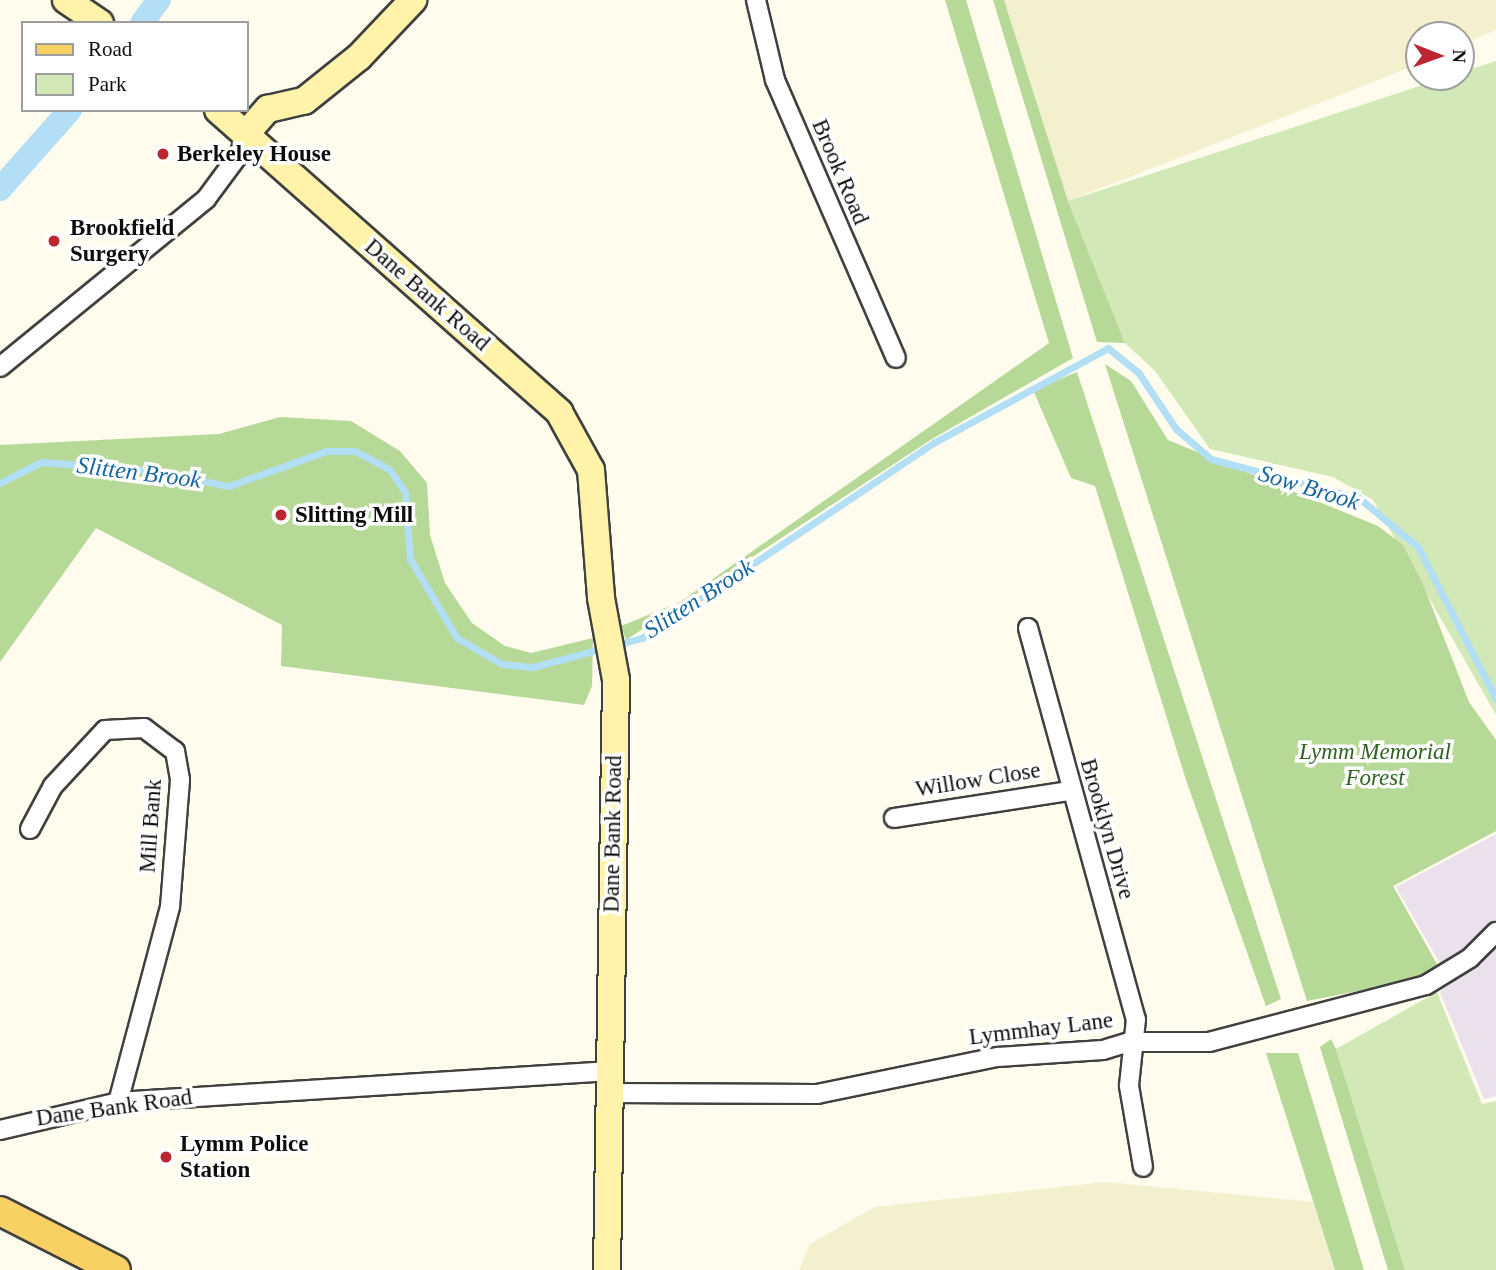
<!DOCTYPE html>
<html>
<head>
<meta charset="utf-8">
<style>
  body { margin:0 }
  #map { position:relative; width:1496px; height:1270px; overflow:hidden; background:#fffbed; font-family:Georgia,serif }
  div>[style] { position:absolute }
  .industrial>* { inset:0; background:#eae1ec }
  .farmland>* { inset:0; background:#f4f0ce }
  .green>* { inset:0; background:#d2e9b7 }
  .forest>* { inset:0; background:#b6d997 }
  .stream>* { height:7px; margin:-3.5px; padding:0 3.5px; transform-origin:3.5px; border-radius:3.5px; background:#b2def6 }
  .canal>* { height:24px; margin:-12px; padding:0 12px; transform-origin:12px; border-radius:12px; background:#b2def6 }
  .roads { filter:drop-shadow(2px 0 #404040) drop-shadow(-2px 0 #404040) drop-shadow(0 2px #404040) drop-shadow(0 -2px #404040) }
  .street>* { height:18px; margin:-9px; padding:0 9px; transform-origin:9px; border-radius:9px; background:#fff }
  .secondary>* { height:26px; margin:-13px; padding:0 13px; transform-origin:13px; border-radius:13px; background:#fef3a9 }
  .primary>* { height:28px; margin:-14px; padding:0 14px; transform-origin:14px; border-radius:14px; background:#f8d164 }
  .dots>* { width:19px; height:19px; translate:-50% -50%; box-sizing:border-box; border:4px solid #fff; border-radius:50% }
  span { translate:-50% -50%; white-space:nowrap; text-align:center; line-height:1.15; -webkit-text-stroke:7px #fff; paint-order:stroke }
  .poi-label { font-size:23px; color:#0d0d0d; font-weight:700 }
  .left { translate:0 -50%; text-align:left }
  .street-label { font-size:23px; color:#0d0d0d }
  .park-label { font-size:23px; color:#2e641e; font-style:italic }
  .water-label { font-size:24px; color:#17669e; font-style:italic }
  .legend { position:absolute; left:21px; top:21px; width:228px; height:91px; box-sizing:border-box; background:#fff; border:2px solid #9e9e9e; margin:0; padding:9px 12px; list-style:none; font-size:21px; color:#0d0d0d }
  .legend li { display:flex; align-items:center; gap:14px; height:35px }
  .legend b { width:35px; border:2px solid #9e9e9e }
  .north { position:absolute; left:1405px; top:21px; width:70px; height:70px; box-sizing:border-box; background:#fff; border:2px solid #9e9e9e; border-radius:50%; rotate:91deg; font-size:19px; font-weight:700; line-height:28px; text-align:center; color:#0d0d0d }
  .north::after { content:''; display:block; margin:auto; width:24px; height:32px; background:#bc2630; clip-path:polygon(50% 0,100% 100%,50% 72%,0 100%) }
</style>
</head>
<body>
<div id="map">
  <div class="industrial">
    <div style="clip-path:polygon(1496px 834px,1496px 925px,1442px 967px,1396px 887px)"></div>
    <div style="clip-path:polygon(1496px 948px,1496px 1096px,1484px 1099px,1440px 992px)"></div>
  </div>
  <div class="farmland">
    <div style="clip-path:polygon(1004px 0,1496px 0,1496px 30px,1461px 45px,1461px 35px,1419px 35px,1419px 64px,1068px 201px)"></div>
    <div style="clip-path:polygon(1105px 1182px,1313px 1202px,1335px 1270px,799px 1270px,810px 1244px,875px 1207px)"></div>
  </div>
  <div class="green">
    <div style="clip-path:polygon(1496px 61px,1496px 715px,1373px 500px,1333px 477px,1210px 449px,1155px 371px,1125px 343px,1068px 201px)"></div>
    <div style="clip-path:polygon(1437px 992px,1482px 1104px,1496px 1101px,1496px 1270px,1405px 1270px,1336px 1049px)"></div>
  </div>
  <div class="forest">
    <div style="clip-path:polygon(945px 0,966px 0,1073px 358px,932px 439px,626px 640px,621px 626px,680px 602px,1049px 343px)"></div>
    <div style="clip-path:polygon(993px 0,1004px 0,1068px 201px,1125px 343px,1097px 342px)"></div>
    <div style="clip-path:polygon(1105px 364px,1131px 381px,1168px 440px,1378px 526px,1403px 545px,1423px 584px,1469px 702px,1496px 740px,1496px 831px,1393px 886px,1438px 966px,1414px 980px,1307px 1001px)"></div>
    <div style="clip-path:polygon(1077px 372px,1281px 999px,1266px 1006px,1186px 780px,1095px 486px,1071px 478px,1033px 390px)"></div>
    <div style="clip-path:polygon(280px 417px,351px 421px,400px 451px,427px 483px,430px 535px,445px 583px,472px 623px,505px 646px,531px 653px,593px 638px,592px 686px,584px 705px,281px 666px,282px 625px,96px 528px,0 662px,0 445px,219px 434px)"></div>
    <div style="clip-path:polygon(1331px 1039px,1336px 1049px,1405px 1270px,1388px 1270px,1320px 1047px)"></div>
    <div style="clip-path:polygon(1266px 1053px,1298px 1053px,1364px 1270px,1335px 1270px)"></div>
  </div>
  <div class="stream">
    <div style="left:0;top:483px;width:46px;rotate:-27.1deg"></div>
    <div style="left:41px;top:462px;width:105px;rotate:4.4deg"></div>
    <div style="left:146px;top:470px;width:85px;rotate:10.9deg"></div>
    <div style="left:229px;top:486px;width:103px;rotate:-19.8deg"></div>
    <div style="left:326px;top:451px;width:29px"></div>
    <div style="left:355px;top:451px;width:38px;rotate:28deg"></div>
    <div style="left:389px;top:469px;width:28px;rotate:55deg"></div>
    <div style="left:405px;top:492px;width:67px;rotate:85.7deg"></div>
    <div style="left:410px;top:559px;width:92px;rotate:59.3deg"></div>
    <div style="left:457px;top:638px;width:52px;rotate:30deg"></div>
    <div style="left:502px;top:664px;width:31px;rotate:6deg"></div>
    <div style="left:533px;top:667px;width:113px;rotate:-14.9deg"></div>
    <div style="left:642px;top:638px;width:353px;rotate:-33.8deg"></div>
    <div style="left:935px;top:442px;width:197px;rotate:-28.5deg"></div>
    <div style="left:1108px;top:348px;width:38px;rotate:39deg"></div>
    <div style="left:1138px;top:372px;width:69px;rotate:56.3deg"></div>
    <div style="left:1176px;top:429px;width:46px;rotate:40.6deg"></div>
    <div style="left:1211px;top:459px;width:153px;rotate:14.8deg"></div>
    <div style="left:1359px;top:498px;width:77px;rotate:39.7deg"></div>
    <div style="left:1418px;top:547px;width:171px;rotate:62.8deg"></div>
  </div>
  <div class="canal">
    <div style="left:142px;top:23px;width:29px;rotate:-54deg"></div>
    <div style="left:0;top:189px;width:106px;rotate:-48.5deg"></div>
  </div>
  <div class="roads">
    <div class="street">
      <div style="left:756px;top:0;width:82px;rotate:76.6deg"></div>
      <div style="left:775px;top:80px;width:303px;rotate:66.5deg"></div>
      <div style="left:0;top:367px;width:266px;rotate:-39.2deg"></div>
      <div style="left:206px;top:199px;width:57px;rotate:-53.5deg"></div>
      <div style="left:240px;top:153px;width:19px;rotate:-74deg"></div>
      <div style="left:1028px;top:628px;width:406px;rotate:74.6deg"></div>
      <div style="left:1136px;top:1019px;width:67px;rotate:96deg"></div>
      <div style="left:1129px;top:1086px;width:82px;rotate:80.2deg"></div>
      <div style="left:894px;top:818px;width:177px;rotate:-8.8deg"></div>
      <div style="left:30px;top:829px;width:49px;rotate:-61.9deg"></div>
      <div style="left:53px;top:786px;width:76px;rotate:-47.1deg"></div>
      <div style="left:105px;top:730px;width:39px;rotate:-3deg"></div>
      <div style="left:144px;top:728px;width:39px;rotate:37deg"></div>
      <div style="left:175px;top:751px;width:29px;rotate:80deg"></div>
      <div style="left:180px;top:780px;width:127px;rotate:94.5deg"></div>
      <div style="left:170px;top:907px;width:202px;rotate:104.9deg"></div>
      <div style="left:610px;top:1093px;width:207px;rotate:0.3deg"></div>
      <div style="left:817px;top:1094px;width:185px;rotate:-11.6deg"></div>
      <div style="left:998px;top:1057px;width:105px;rotate:-3.8deg"></div>
      <div style="left:1103px;top:1050px;width:27px;rotate:-17deg"></div>
      <div style="left:1129px;top:1042px;width:80px"></div>
      <div style="left:1209px;top:1042px;width:224px;rotate:-14.7deg"></div>
      <div style="left:1426px;top:985px;width:52px;rotate:-31.5deg"></div>
      <div style="left:1470px;top:958px;width:37px;rotate:-45deg"></div>
      <div style="left:0;top:1130px;width:121px;rotate:-13.3deg"></div>
      <div style="left:118px;top:1102px;width:493px;rotate:-3.6deg"></div>
    </div>
    <div class="secondary">
      <div style="left:66px;top:0;width:41px;rotate:34.1deg"></div>
      <div style="left:218px;top:110px;width:456px;rotate:41.5deg"></div>
      <div style="left:559px;top:412px;width:66px;rotate:61.1deg"></div>
      <div style="left:591px;top:470px;width:128px;rotate:85.5deg"></div>
      <div style="left:601px;top:598px;width:83px;rotate:79.6deg"></div>
      <div style="left:616px;top:680px;width:590px;rotate:90.87deg"></div>
      <div style="left:245px;top:135px;width:35px;rotate:-49deg"></div>
      <div style="left:268px;top:109px;width:37px;rotate:-13deg"></div>
      <div style="left:304px;top:101px;width:70px;rotate:-38.7deg"></div>
      <div style="left:359px;top:57px;width:79px;rotate:-46.5deg"></div>
    </div>
    <div class="primary">
      <div style="left:0;top:1211px;width:130px;rotate:27deg"></div>
    </div>
  </div>
  <div class="dots">
    <div style="left:163px;top:154px;background:#bc2630"></div>
    <div style="left:54px;top:241px;background:#bc2630"></div>
    <div style="left:281px;top:515px;background:#bc2630"></div>
    <div style="left:166px;top:1157px;background:#bc2630"></div>
  </div>
  <div class="poi-label">
    <span class="left" style="left:177px;top:154px">Berkeley House</span>
    <span class="left" style="left:70px;top:241px">Brookfield<br>Surgery</span>
    <span class="left" style="left:295px;top:515px">Slitting Mill</span>
    <span class="left" style="left:180px;top:1157px">Lymm Police<br>Station</span>
  </div>
  <div class="street-label">
    <span style="left:840px;top:172px;rotate:67deg">Brook Road</span>
    <span style="left:427px;top:295px;rotate:41deg">Dane Bank Road</span>
    <span style="left:978px;top:780px;rotate:-9deg">Willow Close</span>
    <span style="left:151px;top:826px;rotate:-86deg">Mill Bank</span>
    <span style="left:1107px;top:829px;rotate:74deg">Brooklyn Drive</span>
    <span style="left:613px;top:834px;rotate:-89deg">Dane Bank Road</span>
    <span style="left:1041px;top:1029px;rotate:-7deg">Lymmhay Lane</span>
    <span style="left:114px;top:1108px;rotate:-8deg">Dane Bank Road</span>
  </div>
  <div class="park-label">
    <span style="left:1375px;top:765px">Lymm Memorial<br>Forest</span>
  </div>
  <div class="water-label">
    <span style="left:139px;top:473px;rotate:7deg">Slitten Brook</span>
    <span style="left:1309px;top:488px;rotate:17deg">Sow Brook</span>
    <span style="left:699px;top:599px;rotate:-33deg">Slitten Brook</span>
  </div>
  <ul class="legend">
  <li><b style="height:9px;background:#f8d164"></b>Road</li>
  <li><b style="height:19px;background:#d2e9b7"></b>Park</li>
  </ul>
  <div class="north">N</div>
</div>
</body>
</html>
